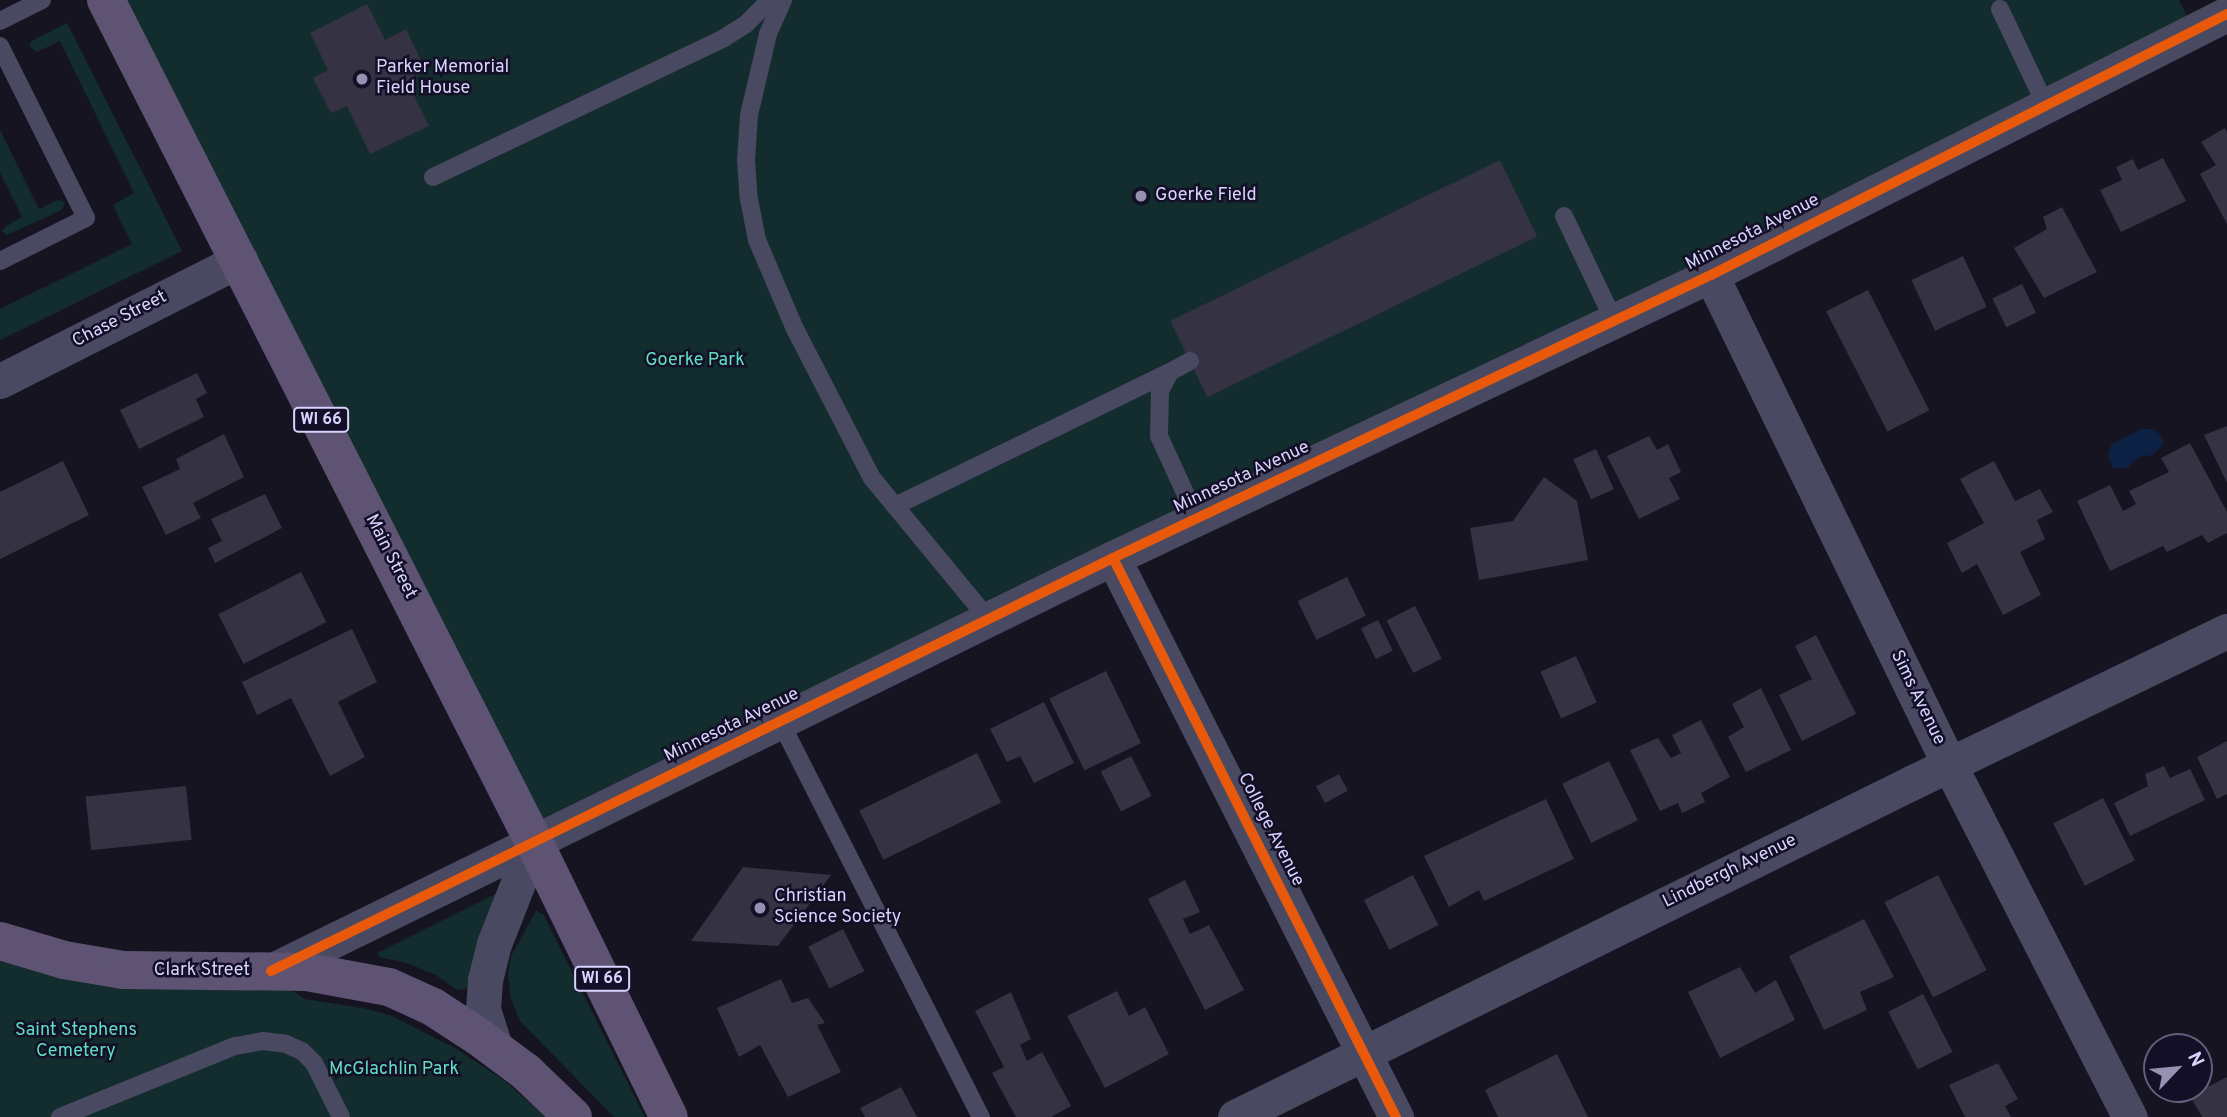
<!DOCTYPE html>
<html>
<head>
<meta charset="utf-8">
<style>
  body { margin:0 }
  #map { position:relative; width:2227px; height:1117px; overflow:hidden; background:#161421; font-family:Overpass,sans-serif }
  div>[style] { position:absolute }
  .green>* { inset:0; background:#132c2d }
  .water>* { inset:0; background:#0d2144 }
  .building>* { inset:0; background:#343243; transform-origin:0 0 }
  .lane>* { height:18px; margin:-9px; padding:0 9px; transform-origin:9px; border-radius:9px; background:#4a4962 }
  .street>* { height:35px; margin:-17.5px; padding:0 17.5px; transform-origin:17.5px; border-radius:17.5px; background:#4a4962 }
  .primary>* { height:38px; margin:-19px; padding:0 19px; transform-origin:19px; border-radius:19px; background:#5e5373 }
  .cycleway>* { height:10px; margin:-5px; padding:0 5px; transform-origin:5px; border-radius:5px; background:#e8590c }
  .dots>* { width:19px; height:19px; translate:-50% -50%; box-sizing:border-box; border:4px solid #130f26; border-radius:50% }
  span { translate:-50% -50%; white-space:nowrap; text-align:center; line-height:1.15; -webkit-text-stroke:5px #130f26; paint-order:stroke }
  .shield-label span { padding:2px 5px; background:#130f26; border:2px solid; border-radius:5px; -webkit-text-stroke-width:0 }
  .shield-label { font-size:16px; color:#d9d4ff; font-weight:700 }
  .poi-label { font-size:18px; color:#d9d4ff }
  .left { translate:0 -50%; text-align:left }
  .street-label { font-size:18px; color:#d9d4ff }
  .park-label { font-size:18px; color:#5fe0c0 }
  .north { position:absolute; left:2143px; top:1033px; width:70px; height:70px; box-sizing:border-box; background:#130f26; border:2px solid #625e7d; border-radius:50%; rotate:64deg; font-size:19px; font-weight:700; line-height:28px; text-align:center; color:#d9d4ff }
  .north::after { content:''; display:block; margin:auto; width:24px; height:32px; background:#9591b1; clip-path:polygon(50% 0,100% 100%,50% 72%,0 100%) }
</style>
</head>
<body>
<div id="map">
  <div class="green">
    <div style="clip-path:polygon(102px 0,2179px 0,2194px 31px,534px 842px)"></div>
    <div style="clip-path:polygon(67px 23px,182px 251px,0 340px,0 309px,132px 244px,113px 205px,134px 193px,60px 41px,37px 52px,29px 46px,32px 41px)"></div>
    <div style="clip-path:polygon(0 130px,39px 209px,57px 200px,65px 202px,62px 210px,7px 235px,2px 231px,5px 227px,22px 217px,0 173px)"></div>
    <div style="clip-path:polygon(503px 890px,466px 989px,457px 990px,436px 975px,407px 963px,379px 957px,377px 953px)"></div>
    <div style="clip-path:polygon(536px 911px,543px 914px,645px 1117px,614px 1117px,520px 1021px,511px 999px,508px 975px,511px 956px)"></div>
    <div style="clip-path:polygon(0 954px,225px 976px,294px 992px,305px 999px,368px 1009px,392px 1016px,455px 1048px,505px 1081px,546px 1117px,0 1117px)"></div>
  </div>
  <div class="water">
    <div style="clip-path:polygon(2141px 429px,2152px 429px,2160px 435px,2163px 441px,2161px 447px,2152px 455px,2139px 457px,2127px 468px,2113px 468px,2108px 455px,2111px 445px)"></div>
  </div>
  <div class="building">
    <div style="clip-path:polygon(367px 4px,385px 40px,406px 29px,426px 71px,407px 81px,429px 126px,370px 154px,347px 106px,331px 113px,313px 78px,328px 70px,310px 33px)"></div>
    <div style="clip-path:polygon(2225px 128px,2227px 132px,2227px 224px,2200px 174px,2216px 165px,2201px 142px)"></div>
    <div style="clip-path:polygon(2163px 158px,2186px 201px,2121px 232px,2100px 190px,2122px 180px,2116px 167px,2133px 159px,2138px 170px)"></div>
    <div style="left:1500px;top:160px;width:85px;height:367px;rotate:64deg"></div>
    <div style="clip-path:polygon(2062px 207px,2097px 272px,2044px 298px,2014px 248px,2047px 229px,2043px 217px)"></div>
    <div style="left:1963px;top:256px;width:56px;height:57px;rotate:65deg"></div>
    <div style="left:2022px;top:284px;width:32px;height:33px;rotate:64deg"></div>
    <div style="left:1868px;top:290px;width:135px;height:47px;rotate:63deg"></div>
    <div style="clip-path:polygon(197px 373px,207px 393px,196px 399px,204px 417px,139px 449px,120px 410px)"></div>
    <div style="clip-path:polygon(2227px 426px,2227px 483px,2204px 435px)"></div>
    <div style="clip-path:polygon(224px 434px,244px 477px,193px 503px,201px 518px,166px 535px,142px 487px,180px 469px,176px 459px)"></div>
    <div style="clip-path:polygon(1649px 436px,1657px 450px,1668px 444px,1681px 472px,1669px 478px,1680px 499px,1639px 519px,1607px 456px)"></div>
    <div style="clip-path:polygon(2190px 443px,2227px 512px,2227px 533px,2208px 543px,2202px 535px,2167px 552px,2163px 546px,2110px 571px,2077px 501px,2110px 485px,2123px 511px,2136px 504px,2129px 491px,2169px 472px,2161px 458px)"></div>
    <div style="left:1596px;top:449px;width:44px;height:25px;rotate:66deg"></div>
    <div style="clip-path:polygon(63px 461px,89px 515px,0 559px,0 492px)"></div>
    <div style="clip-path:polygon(1994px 461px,2015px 501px,2040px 489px,2053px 512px,2037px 520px,2045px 539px,2020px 552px,2041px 595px,2003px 615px,1977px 564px,1962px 573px,1947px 543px,1984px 523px,1960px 479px)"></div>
    <div style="clip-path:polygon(1544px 477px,1577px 501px,1588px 560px,1479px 580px,1470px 528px,1513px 521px)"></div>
    <div style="clip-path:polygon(265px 494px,282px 528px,215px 563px,208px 548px,222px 541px,211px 519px)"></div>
    <div style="left:301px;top:572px;width:56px;height:93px;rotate:63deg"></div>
    <div style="left:1347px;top:577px;width:43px;height:55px;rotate:64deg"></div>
    <div style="left:1415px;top:606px;width:59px;height:32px;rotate:63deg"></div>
    <div style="left:1378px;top:620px;width:34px;height:19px;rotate:64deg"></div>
    <div style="clip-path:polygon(352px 629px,377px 682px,338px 702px,365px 757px,330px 776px,291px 698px,257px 715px,242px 682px)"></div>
    <div style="clip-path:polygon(1816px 635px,1856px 714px,1802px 741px,1779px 695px,1812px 679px,1795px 646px)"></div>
    <div style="left:1576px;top:656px;width:51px;height:39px;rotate:66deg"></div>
    <div style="left:1106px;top:671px;width:80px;height:63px;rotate:64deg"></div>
    <div style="clip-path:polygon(1761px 688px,1791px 750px,1746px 772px,1728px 737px,1744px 727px,1732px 704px)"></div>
    <div style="clip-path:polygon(1044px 702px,1074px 763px,1034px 783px,1020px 756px,1007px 762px,990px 729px)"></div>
    <div style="clip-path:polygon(1701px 720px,1730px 777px,1701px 793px,1705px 802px,1682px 813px,1678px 803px,1660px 811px,1630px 750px,1658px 738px,1671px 758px,1681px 753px,1672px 735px)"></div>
    <div style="clip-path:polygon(2227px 741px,2227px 794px,2217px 799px,2197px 757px)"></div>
    <div style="left:977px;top:753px;width:55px;height:131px;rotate:64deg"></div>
    <div style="left:1131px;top:756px;width:45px;height:34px;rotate:63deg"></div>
    <div style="left:1609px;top:761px;width:66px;height:52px;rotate:64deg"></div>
    <div style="clip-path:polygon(2164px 766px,2170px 778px,2190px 769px,2205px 800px,2130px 836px,2114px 803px,2148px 786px,2145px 774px)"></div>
    <div style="left:1339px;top:774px;width:19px;height:26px;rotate:62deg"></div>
    <div style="left:186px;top:786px;width:54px;height:101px;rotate:84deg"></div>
    <div style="left:2103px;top:798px;width:70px;height:56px;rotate:63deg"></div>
    <div style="clip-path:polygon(1546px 799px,1574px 859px,1484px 901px,1479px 890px,1449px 907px,1424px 856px)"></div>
    <div style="clip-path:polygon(743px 867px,831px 875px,778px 946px,691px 941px)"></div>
    <div style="left:1413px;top:875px;width:56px;height:55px;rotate:63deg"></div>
    <div style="left:1938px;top:875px;width:107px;height:60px;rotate:63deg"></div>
    <div style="clip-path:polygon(1185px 880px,1200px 912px,1183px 919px,1190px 934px,1209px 925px,1244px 990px,1205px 1010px,1148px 899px)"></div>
    <div style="clip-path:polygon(1864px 919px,1894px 977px,1860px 992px,1867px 1010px,1824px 1030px,1789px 956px)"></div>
    <div style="left:843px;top:929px;width:47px;height:39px;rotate:63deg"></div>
    <div style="clip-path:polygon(1740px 967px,1755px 993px,1776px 980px,1795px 1020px,1720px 1058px,1688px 992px)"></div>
    <div style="clip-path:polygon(781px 979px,792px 1003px,808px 998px,825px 1023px,817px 1025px,841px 1072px,788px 1097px,760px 1045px,739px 1057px,717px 1008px)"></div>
    <div style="clip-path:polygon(1117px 991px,1129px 1016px,1145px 1007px,1169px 1054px,1105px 1088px,1067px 1016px)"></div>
    <div style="clip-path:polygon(1011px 992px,1031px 1039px,1020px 1045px,1027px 1061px,1042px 1052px,1071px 1106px,1051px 1117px,1016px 1117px,992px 1073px,1004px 1067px,975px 1011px)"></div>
    <div style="left:1923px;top:994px;width:65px;height:39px;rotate:63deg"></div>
    <div style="clip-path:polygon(1557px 1054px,1588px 1117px,1498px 1117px,1485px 1090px)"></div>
    <div style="clip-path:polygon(1998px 1063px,2018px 1099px,2005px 1106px,2011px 1117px,1965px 1117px,1949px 1085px)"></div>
    <div style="clip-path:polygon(2227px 1077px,2227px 1117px,2202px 1117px,2190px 1096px)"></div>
    <div style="clip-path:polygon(901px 1087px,917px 1117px,865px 1117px,860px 1108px)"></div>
  </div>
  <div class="lane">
    <div style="left:783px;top:0;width:37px;rotate:114deg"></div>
    <div style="left:768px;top:34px;width:83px;rotate:103.2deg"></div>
    <div style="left:749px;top:115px;width:45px;rotate:93.8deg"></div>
    <div style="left:746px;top:160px;width:39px;rotate:86deg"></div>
    <div style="left:749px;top:199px;width:42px;rotate:79deg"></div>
    <div style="left:757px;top:240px;width:97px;rotate:66.9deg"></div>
    <div style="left:795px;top:329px;width:168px;rotate:62.7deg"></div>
    <div style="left:872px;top:478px;width:184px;rotate:50.5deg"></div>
    <div style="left:2000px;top:9px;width:107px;rotate:64.6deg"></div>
    <div style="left:0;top:21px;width:47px;rotate:-26.6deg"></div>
    <div style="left:0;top:46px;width:192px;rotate:63.4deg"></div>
    <div style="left:86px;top:218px;width:96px;rotate:153.4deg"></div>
    <div style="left:433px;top:177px;width:322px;rotate:-25.5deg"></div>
    <div style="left:724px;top:38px;width:26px;rotate:-32deg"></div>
    <div style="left:746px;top:24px;width:34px;rotate:-45deg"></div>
    <div style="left:1564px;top:216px;width:116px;rotate:64.5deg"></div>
    <div style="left:1190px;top:361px;width:23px;rotate:151deg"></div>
    <div style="left:1170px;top:372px;width:21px;rotate:118deg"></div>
    <div style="left:1160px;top:391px;width:45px;rotate:91.3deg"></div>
    <div style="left:1159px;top:436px;width:91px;rotate:65.4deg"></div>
    <div style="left:895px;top:506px;width:306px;rotate:-26deg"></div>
    <div style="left:780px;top:721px;width:444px;rotate:63.1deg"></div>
    <div style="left:60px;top:1117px;width:189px;rotate:-22.1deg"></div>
    <div style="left:235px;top:1046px;width:28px;rotate:-10deg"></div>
    <div style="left:263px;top:1041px;width:23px;rotate:7deg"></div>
    <div style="left:286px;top:1044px;width:17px;rotate:24deg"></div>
    <div style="left:302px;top:1051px;width:17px;rotate:45deg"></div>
    <div style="left:314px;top:1063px;width:60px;rotate:63.4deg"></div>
  </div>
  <div class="street">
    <div style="left:1711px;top:275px;width:544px;rotate:64.05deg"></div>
    <div style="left:1949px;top:764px;width:397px;rotate:62.9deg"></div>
    <div style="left:0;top:381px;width:269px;rotate:-26.8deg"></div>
    <div style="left:1113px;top:558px;width:627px;rotate:63.15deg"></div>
    <div style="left:271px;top:971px;width:938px;rotate:-26.13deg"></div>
    <div style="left:1113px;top:558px;width:662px;rotate:-25.33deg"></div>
    <div style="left:1711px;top:275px;width:578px;rotate:-26.83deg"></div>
    <div style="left:496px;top:1050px;width:43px;rotate:-107.6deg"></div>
    <div style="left:483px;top:1009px;width:29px;rotate:-86deg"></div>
    <div style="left:485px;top:980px;width:37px;rotate:-76deg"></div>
    <div style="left:494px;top:944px;width:110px;rotate:-68.6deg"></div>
    <div style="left:1235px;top:1117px;width:756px;rotate:-26.29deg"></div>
    <div style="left:1913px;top:782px;width:348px;rotate:-25.7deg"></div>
  </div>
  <div class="primary">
    <div style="left:106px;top:0;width:945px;rotate:63.06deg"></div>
    <div style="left:534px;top:842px;width:306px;rotate:63.9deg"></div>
    <div style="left:0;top:941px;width:67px;rotate:16.5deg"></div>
    <div style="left:64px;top:960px;width:60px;rotate:9.6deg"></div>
    <div style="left:123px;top:970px;width:184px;rotate:0.6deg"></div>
    <div style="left:307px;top:972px;width:83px;rotate:10.4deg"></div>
    <div style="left:389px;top:987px;width:48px;rotate:24.4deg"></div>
    <div style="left:433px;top:1007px;width:55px;rotate:33.1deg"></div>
    <div style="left:479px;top:1037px;width:59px;rotate:36.7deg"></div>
    <div style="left:526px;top:1072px;width:65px;rotate:43.8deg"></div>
  </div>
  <div class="cycleway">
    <div style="left:1113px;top:558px;width:627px;rotate:63.15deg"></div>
    <div style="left:271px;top:971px;width:938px;rotate:-26.13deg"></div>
    <div style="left:1113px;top:558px;width:662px;rotate:-25.33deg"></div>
    <div style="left:1711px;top:275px;width:578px;rotate:-26.83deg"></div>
  </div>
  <div class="dots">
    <div style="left:362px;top:79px;background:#9591b1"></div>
    <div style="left:1141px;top:196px;background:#9591b1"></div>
    <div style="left:760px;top:908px;background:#9591b1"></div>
  </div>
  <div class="shield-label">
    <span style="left:321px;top:420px">WI 66</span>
    <span style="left:602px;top:979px">WI 66</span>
  </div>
  <div class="poi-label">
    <span class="left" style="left:376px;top:79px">Parker Memorial<br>Field House</span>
    <span class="left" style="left:1155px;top:196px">Goerke Field</span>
    <span class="left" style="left:774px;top:908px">Christian<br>Science Society</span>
  </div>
  <div class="street-label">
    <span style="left:1753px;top:233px;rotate:-27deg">Minnesota Avenue</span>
    <span style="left:120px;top:320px;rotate:-27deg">Chase Street</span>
    <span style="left:1242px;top:478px;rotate:-25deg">Minnesota Avenue</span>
    <span style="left:390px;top:557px;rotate:63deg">Main Street</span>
    <span style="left:1917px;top:698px;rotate:64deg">Sims Avenue</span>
    <span style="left:732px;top:726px;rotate:-26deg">Minnesota Avenue</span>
    <span style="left:1270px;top:830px;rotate:63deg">College Avenue</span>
    <span style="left:1730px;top:872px;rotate:-26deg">Lindbergh Avenue</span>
    <span style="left:202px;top:971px">Clark Street</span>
  </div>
  <div class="park-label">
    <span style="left:695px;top:361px">Goerke Park</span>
    <span style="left:76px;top:1042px">Saint Stephens<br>Cemetery</span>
    <span style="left:394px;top:1070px">McGlachlin Park</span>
  </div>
  <div class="north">N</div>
</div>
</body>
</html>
